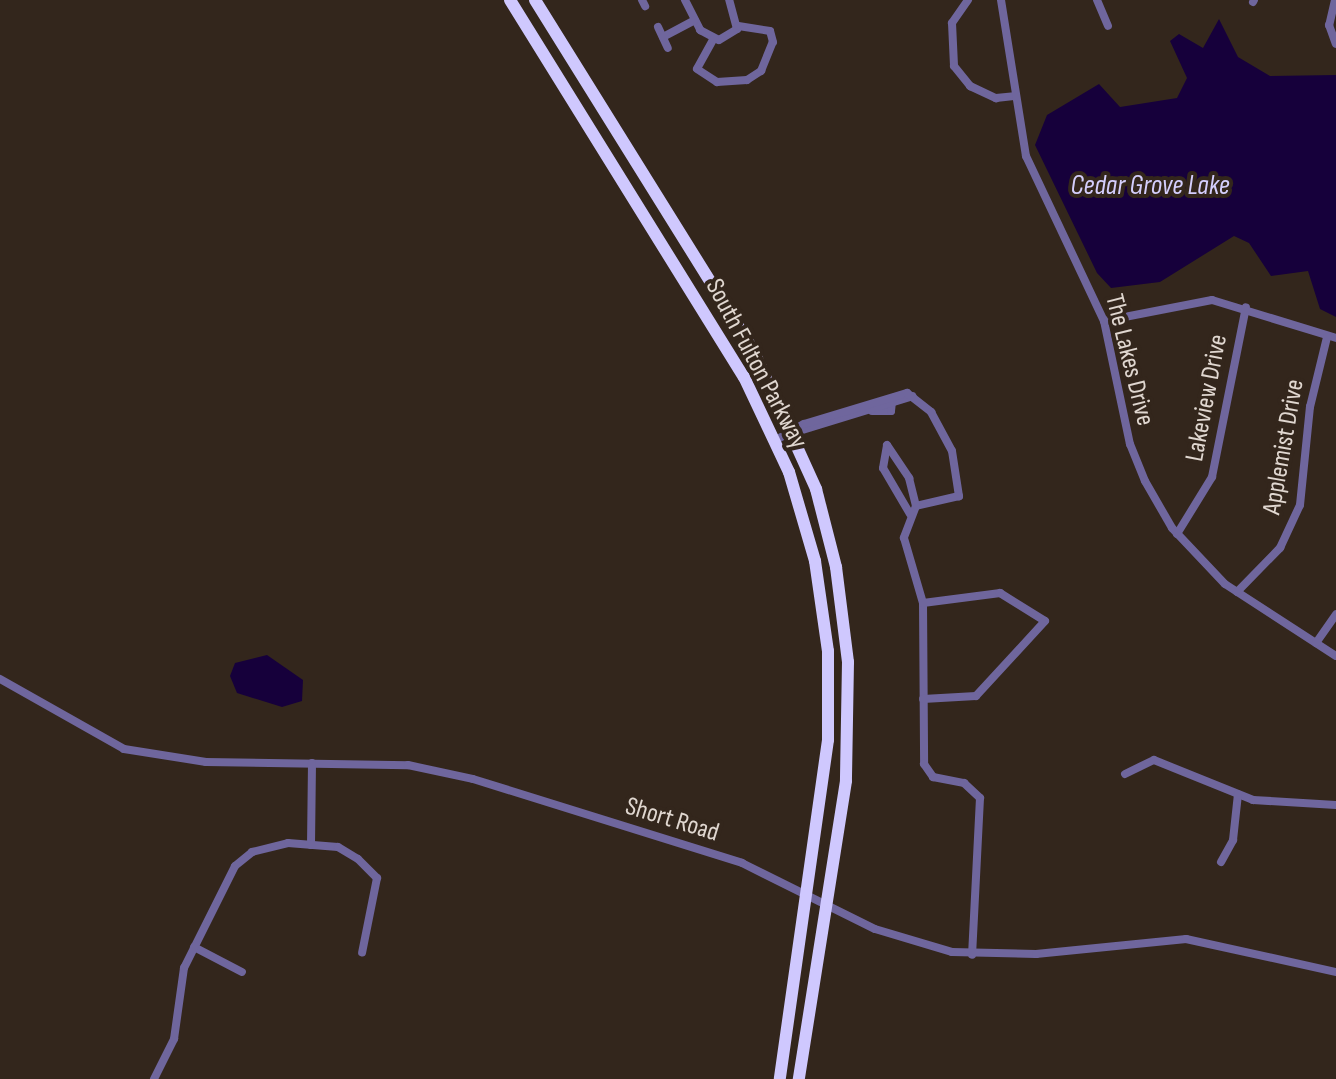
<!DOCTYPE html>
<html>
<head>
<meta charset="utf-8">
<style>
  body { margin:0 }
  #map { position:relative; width:1336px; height:1079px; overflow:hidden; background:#33261c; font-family:"Sofia Sans Condensed",sans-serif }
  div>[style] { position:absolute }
  .water>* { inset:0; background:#16003b }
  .minor>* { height:8px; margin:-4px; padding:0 4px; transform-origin:4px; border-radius:4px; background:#6f669d }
  .highway>* { height:12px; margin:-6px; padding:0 6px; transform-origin:6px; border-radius:6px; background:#cfc8fe }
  span { translate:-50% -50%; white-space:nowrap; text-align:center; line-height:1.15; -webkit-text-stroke:8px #33261c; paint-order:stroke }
  .street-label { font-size:26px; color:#e0d7d0 }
  .water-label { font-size:28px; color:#d4cefc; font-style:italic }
</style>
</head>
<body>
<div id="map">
  <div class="water">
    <div style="clip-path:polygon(1219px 19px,1238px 57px,1270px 76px,1336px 75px,1336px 317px,1320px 309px,1308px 271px,1271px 276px,1249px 243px,1234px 236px,1160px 282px,1111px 288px,1097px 273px,1035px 145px,1047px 115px,1099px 84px,1120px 107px,1177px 98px,1187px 78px,1170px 41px,1179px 34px,1203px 48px)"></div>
    <div style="clip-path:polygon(267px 655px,303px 680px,302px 701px,282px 707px,237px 693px,230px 676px,235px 663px)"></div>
  </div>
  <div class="minor">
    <div style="left:642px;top:0;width:7px;rotate:63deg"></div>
    <div style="left:685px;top:0;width:34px;rotate:63deg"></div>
    <div style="left:700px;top:30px;width:21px;rotate:28deg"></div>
    <div style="left:719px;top:40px;width:21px;rotate:-31deg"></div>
    <div style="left:737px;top:29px;width:30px;rotate:-105deg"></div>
    <div style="left:968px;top:0;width:28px;rotate:125deg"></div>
    <div style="left:952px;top:23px;width:43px;rotate:87.3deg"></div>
    <div style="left:954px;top:66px;width:26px;rotate:51deg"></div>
    <div style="left:970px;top:86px;width:29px;rotate:25deg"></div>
    <div style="left:996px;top:98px;width:18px;rotate:-6deg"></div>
    <div style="left:1001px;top:0;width:158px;rotate:80.9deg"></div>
    <div style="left:1026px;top:156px;width:183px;rotate:64.7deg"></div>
    <div style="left:1104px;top:321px;width:126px;rotate:78.1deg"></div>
    <div style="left:1130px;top:444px;width:40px;rotate:68deg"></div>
    <div style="left:1145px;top:481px;width:54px;rotate:60.1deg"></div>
    <div style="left:1172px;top:528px;width:77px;rotate:46.6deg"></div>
    <div style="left:1225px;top:584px;width:132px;rotate:33deg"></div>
    <div style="left:1097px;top:0;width:28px;rotate:67deg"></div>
    <div style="left:1335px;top:0;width:26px;rotate:103deg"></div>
    <div style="left:1329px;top:25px;width:20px;rotate:70deg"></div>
    <div style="left:1253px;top:2px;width:2px;rotate:-63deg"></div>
    <div style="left:658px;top:27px;width:23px;rotate:65deg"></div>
    <div style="left:663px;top:37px;width:36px;rotate:-28deg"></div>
    <div style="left:714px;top:38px;width:35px;rotate:119deg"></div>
    <div style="left:697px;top:69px;width:24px;rotate:33deg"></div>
    <div style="left:717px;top:82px;width:30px;rotate:-4deg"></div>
    <div style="left:747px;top:80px;width:17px;rotate:-33deg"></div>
    <div style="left:761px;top:71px;width:31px;rotate:-68deg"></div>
    <div style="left:773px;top:42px;width:11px;rotate:-105deg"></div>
    <div style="left:770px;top:31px;width:32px;rotate:-171deg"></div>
    <div style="left:1104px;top:321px;width:110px;rotate:-11deg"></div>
    <div style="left:1212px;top:300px;width:130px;rotate:17deg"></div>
    <div style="left:872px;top:411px;width:19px"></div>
    <div style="left:891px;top:411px;width:10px;rotate:-84deg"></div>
    <div style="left:796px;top:432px;width:122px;rotate:-17.1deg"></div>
    <div style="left:776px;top:440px;width:32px;rotate:-30deg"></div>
    <div style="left:804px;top:424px;width:108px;rotate:-16.8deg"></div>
    <div style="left:907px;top:393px;width:31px;rotate:38deg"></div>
    <div style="left:931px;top:412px;width:44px;rotate:61.7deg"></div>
    <div style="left:952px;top:451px;width:46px;rotate:81.2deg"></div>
    <div style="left:959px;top:496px;width:44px;rotate:166.9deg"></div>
    <div style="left:916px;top:506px;width:34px;rotate:111deg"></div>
    <div style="left:904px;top:538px;width:68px;rotate:73.7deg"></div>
    <div style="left:923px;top:603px;width:161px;rotate:89.6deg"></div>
    <div style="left:924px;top:764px;width:16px;rotate:55deg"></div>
    <div style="left:933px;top:777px;width:32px;rotate:11deg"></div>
    <div style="left:964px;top:783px;width:22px;rotate:43deg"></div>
    <div style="left:980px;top:798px;width:157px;rotate:92.9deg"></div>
    <div style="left:910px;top:514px;width:53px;rotate:-120.4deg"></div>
    <div style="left:883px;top:468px;width:23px;rotate:-80deg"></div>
    <div style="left:887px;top:445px;width:40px;rotate:56deg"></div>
    <div style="left:909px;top:478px;width:29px;rotate:76deg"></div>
    <div style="left:1177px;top:534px;width:67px;rotate:-58.4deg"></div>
    <div style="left:1212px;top:477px;width:173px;rotate:-78.7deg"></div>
    <div style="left:1237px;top:592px;width:62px;rotate:-45.7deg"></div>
    <div style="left:1280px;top:548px;width:47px;rotate:-65.1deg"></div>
    <div style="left:1300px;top:505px;width:99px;rotate:-84.2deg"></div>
    <div style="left:1310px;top:407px;width:72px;rotate:-76.3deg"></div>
    <div style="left:923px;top:603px;width:78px;rotate:-7.4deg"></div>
    <div style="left:1000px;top:593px;width:53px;rotate:31.9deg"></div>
    <div style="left:1045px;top:621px;width:102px;rotate:132.6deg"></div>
    <div style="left:976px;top:696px;width:53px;rotate:176.8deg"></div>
    <div style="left:1316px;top:643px;width:35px;rotate:-55deg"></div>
    <div style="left:0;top:679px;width:142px;rotate:29.4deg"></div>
    <div style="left:124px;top:749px;width:83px;rotate:9deg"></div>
    <div style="left:206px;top:762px;width:202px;rotate:0.9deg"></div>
    <div style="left:408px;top:765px;width:66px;rotate:12.2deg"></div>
    <div style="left:473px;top:779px;width:282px;rotate:17.3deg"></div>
    <div style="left:742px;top:863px;width:148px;rotate:26.4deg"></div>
    <div style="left:875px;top:929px;width:80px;rotate:16.6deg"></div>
    <div style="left:952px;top:952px;width:84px;rotate:1.4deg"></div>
    <div style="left:1036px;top:954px;width:151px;rotate:-5.7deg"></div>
    <div style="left:1186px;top:939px;width:154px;rotate:12.4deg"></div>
    <div style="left:1125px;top:774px;width:32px;rotate:-26deg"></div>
    <div style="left:1154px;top:760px;width:107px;rotate:22deg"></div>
    <div style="left:1253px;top:800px;width:83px;rotate:3.4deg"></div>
    <div style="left:311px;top:845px;width:82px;rotate:-89.3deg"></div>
    <div style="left:1221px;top:862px;width:25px;rotate:-61deg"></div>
    <div style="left:1233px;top:840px;width:46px;rotate:-83.8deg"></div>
    <div style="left:194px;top:947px;width:54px;rotate:27.5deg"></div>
    <div style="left:154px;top:1079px;width:45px;rotate:-63.4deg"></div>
    <div style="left:174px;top:1039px;width:72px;rotate:-82deg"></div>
    <div style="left:184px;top:968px;width:114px;rotate:-63.4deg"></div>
    <div style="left:235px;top:866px;width:22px;rotate:-39deg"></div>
    <div style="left:252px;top:852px;width:37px;rotate:-14deg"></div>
    <div style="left:288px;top:843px;width:50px;rotate:4.6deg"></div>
    <div style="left:338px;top:847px;width:23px;rotate:31deg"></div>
    <div style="left:358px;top:859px;width:27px;rotate:45deg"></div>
    <div style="left:377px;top:878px;width:76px;rotate:101.3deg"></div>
  </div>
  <div class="highway">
    <div style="left:510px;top:0;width:444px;rotate:58.2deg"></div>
    <div style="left:744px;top:377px;width:105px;rotate:64.7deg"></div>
    <div style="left:789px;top:472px;width:93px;rotate:73.7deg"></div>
    <div style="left:815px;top:561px;width:91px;rotate:81.8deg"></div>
    <div style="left:828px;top:651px;width:89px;rotate:90deg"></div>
    <div style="left:828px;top:740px;width:342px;rotate:98.1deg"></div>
    <div style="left:535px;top:0;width:412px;rotate:58.1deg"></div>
    <div style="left:753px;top:350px;width:153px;rotate:65.6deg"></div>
    <div style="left:816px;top:489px;width:81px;rotate:75.6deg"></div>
    <div style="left:836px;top:567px;width:96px;rotate:82.8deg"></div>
    <div style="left:848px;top:662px;width:119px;rotate:91deg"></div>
    <div style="left:846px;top:781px;width:302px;rotate:99deg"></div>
  </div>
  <div class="street-label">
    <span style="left:1129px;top:360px;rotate:76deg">The Lakes Drive</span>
    <span style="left:756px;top:364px;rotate:62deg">South Fulton Parkway</span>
    <span style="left:1207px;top:398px;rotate:-79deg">Lakeview Drive</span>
    <span style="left:1284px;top:447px;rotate:-80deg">Applemist Drive</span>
    <span style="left:672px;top:820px;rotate:17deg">Short Road</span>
  </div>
  <div class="water-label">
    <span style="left:1150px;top:186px">Cedar Grove Lake</span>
  </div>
</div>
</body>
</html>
